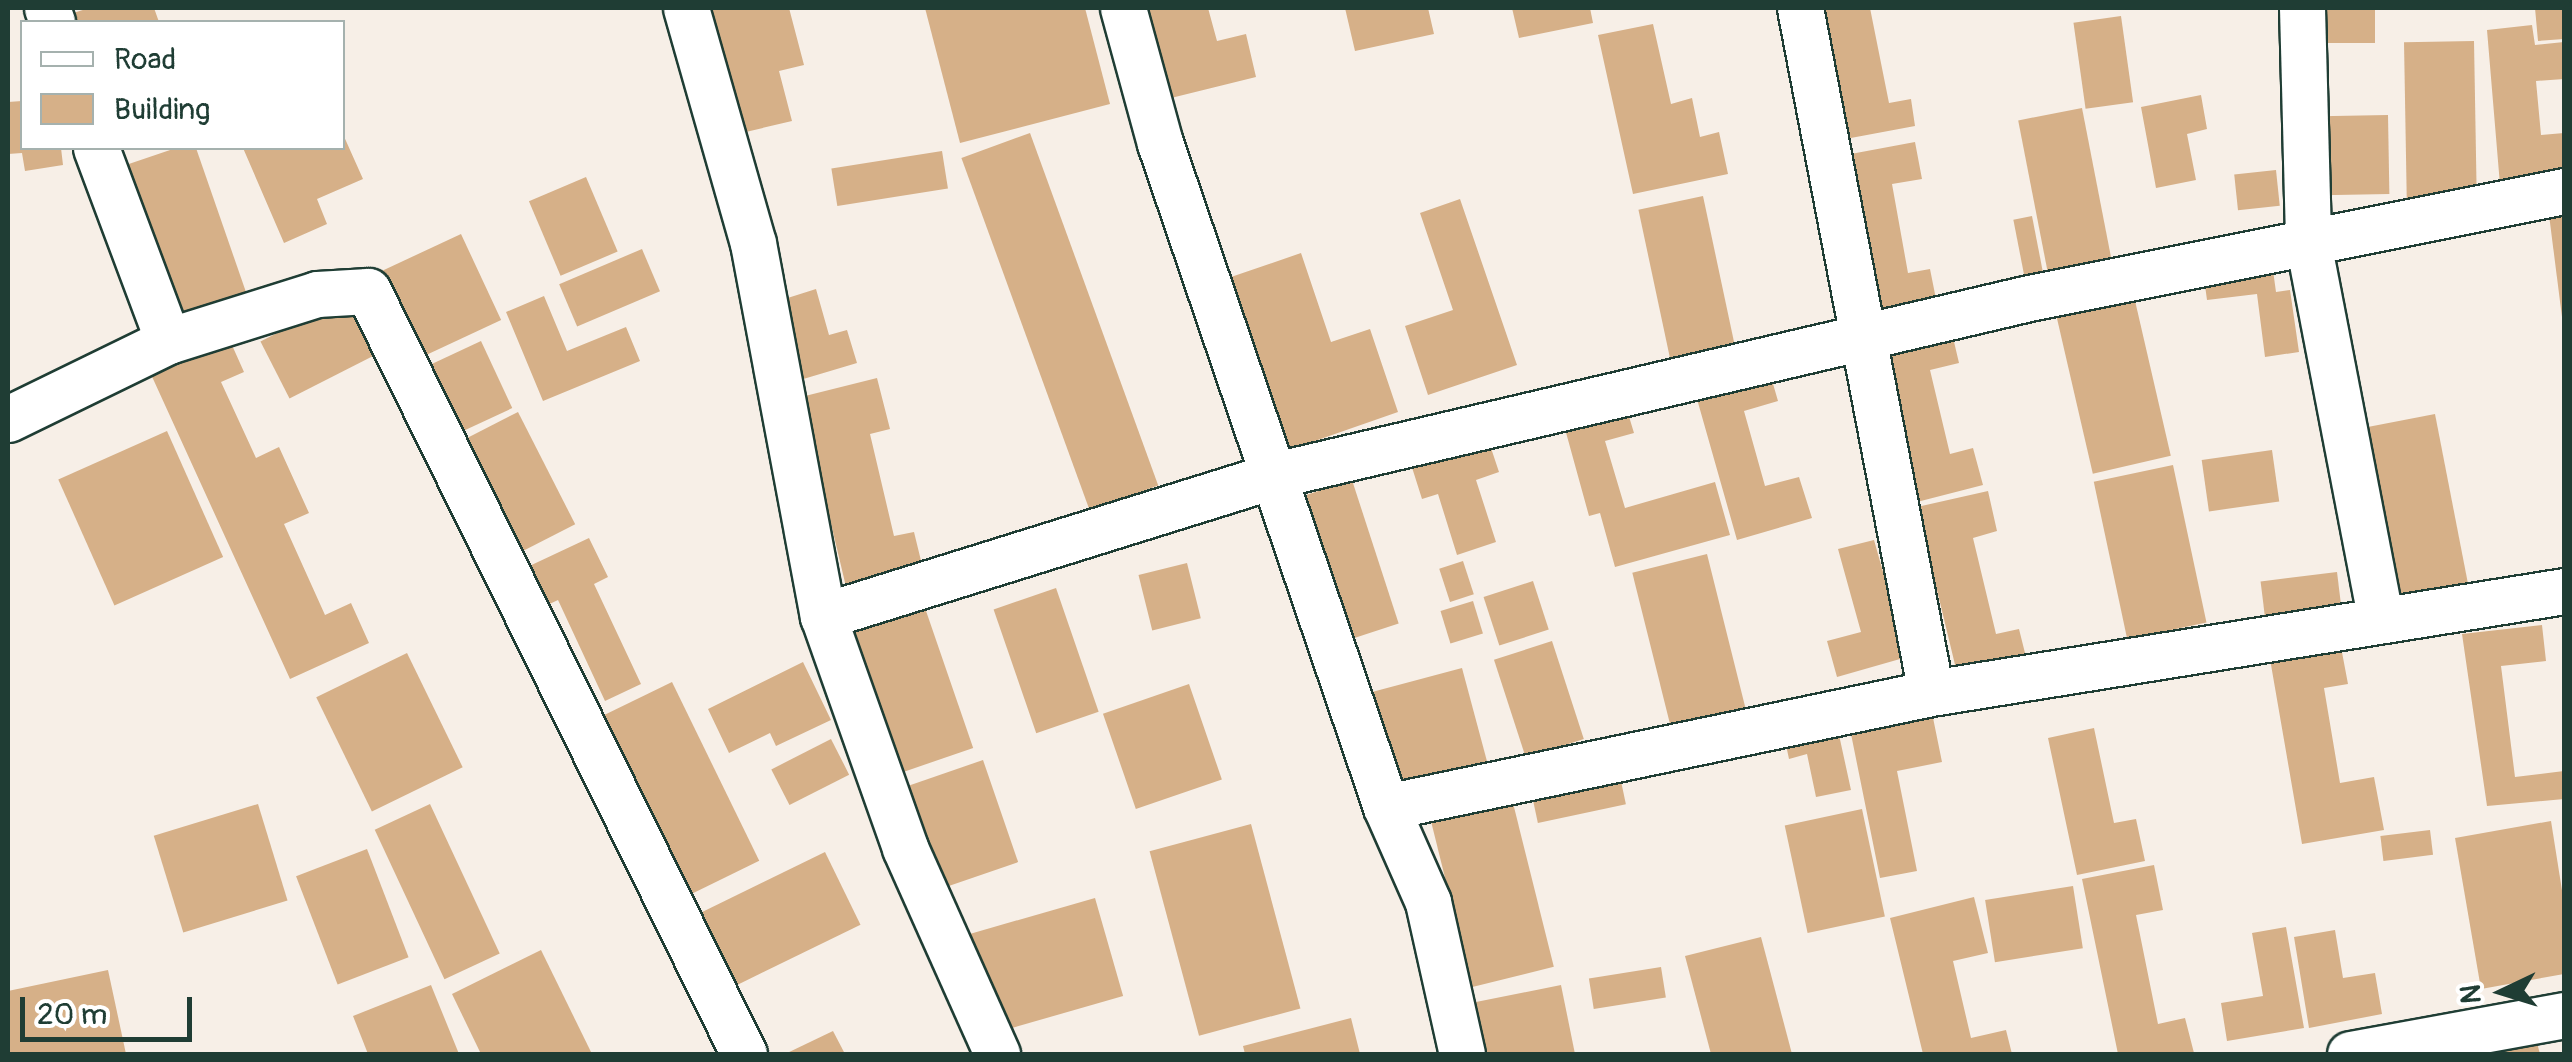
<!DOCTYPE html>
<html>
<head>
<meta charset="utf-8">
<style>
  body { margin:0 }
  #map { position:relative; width:2572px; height:1062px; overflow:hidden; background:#f7efe7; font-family:Pangolin,sans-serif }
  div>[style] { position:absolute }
  .building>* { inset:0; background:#d6b088; transform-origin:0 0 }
  .roads { filter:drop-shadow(2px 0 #1f3d34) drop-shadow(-2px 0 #1f3d34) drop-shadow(0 2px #1f3d34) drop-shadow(0 -2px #1f3d34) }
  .minor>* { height:45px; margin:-22.5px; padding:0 22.5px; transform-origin:22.5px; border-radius:22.5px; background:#fff }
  span { translate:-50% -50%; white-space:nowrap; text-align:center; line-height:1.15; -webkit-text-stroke:8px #fff; paint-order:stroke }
  .frame { position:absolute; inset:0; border:10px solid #1f3d34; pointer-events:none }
  .legend { position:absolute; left:20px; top:20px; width:325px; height:130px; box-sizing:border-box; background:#fff; border:2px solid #a5b1ae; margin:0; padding:12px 18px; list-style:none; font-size:30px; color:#1f3d34 }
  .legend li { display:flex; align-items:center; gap:20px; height:50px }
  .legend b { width:50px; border:2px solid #a5b1ae }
  .north { position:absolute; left:2452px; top:942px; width:100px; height:100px; -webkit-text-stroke:8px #fff; paint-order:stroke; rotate:266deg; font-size:28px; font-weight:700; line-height:40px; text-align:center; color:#1f3d34 }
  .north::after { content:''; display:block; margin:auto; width:35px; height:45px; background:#1f3d34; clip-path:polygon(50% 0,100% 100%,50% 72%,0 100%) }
  .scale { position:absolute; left:20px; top:997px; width:172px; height:45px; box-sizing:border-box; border:5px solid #1f3d34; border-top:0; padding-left:12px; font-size:30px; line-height:35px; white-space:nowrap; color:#1f3d34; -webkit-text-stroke:8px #fff; paint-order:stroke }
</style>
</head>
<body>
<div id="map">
  <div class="building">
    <div style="clip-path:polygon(89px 8px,154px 8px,159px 22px,67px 22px,64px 16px)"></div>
    <div style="clip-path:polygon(701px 8px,789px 8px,804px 65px,779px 71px,792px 121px,733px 135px)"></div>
    <div style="clip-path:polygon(925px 8px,1085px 8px,1110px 104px,960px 143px)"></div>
    <div style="clip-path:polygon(1148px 8px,1208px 8px,1217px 41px,1246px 34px,1256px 77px,1171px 98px)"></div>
    <div style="clip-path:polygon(1345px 8px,1428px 8px,1434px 34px,1355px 51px)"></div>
    <div style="clip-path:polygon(1512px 8px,1590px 8px,1593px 23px,1519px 38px)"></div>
    <div style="clip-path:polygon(1814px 8px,1870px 8px,1889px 103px,1911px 99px,1915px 126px,1840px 140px)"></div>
    <div style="left:2315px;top:8px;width:60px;height:35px"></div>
    <div style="clip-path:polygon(2535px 8px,2564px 8px,2564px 39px,2538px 41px)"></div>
    <div style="left:2121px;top:16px;width:87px;height:48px;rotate:82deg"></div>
    <div style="clip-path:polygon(1653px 24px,1671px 104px,1692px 98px,1700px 137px,1719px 132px,1728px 174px,1633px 194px,1598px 35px)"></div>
    <div style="clip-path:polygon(2532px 25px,2535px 45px,2564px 42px,2564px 79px,2536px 81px,2541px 135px,2564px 133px,2564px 180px,2500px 185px,2487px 30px)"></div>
    <div style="left:2474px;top:41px;width:163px;height:70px;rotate:89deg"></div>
    <div style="clip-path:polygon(2201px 95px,2207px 129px,2187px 134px,2196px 180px,2156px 188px,2141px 107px)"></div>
    <div style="clip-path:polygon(22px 101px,22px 148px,61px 148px,63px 165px,25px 171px,22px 153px,8px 154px,8px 102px)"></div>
    <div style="left:2082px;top:108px;width:158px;height:65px;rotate:79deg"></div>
    <div style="left:2388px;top:115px;width:79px;height:68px;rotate:89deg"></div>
    <div style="clip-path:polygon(342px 132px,363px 179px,317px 199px,327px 224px,284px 243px,243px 148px,342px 148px)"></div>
    <div style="left:1030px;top:133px;width:375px;height:73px;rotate:70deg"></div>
    <div style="clip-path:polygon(1915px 142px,1922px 179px,1892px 184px,1908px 273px,1930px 269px,1937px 304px,1870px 317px,1840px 156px)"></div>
    <div style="clip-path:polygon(176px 148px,196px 148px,247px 295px,171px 322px,117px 168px)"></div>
    <div style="left:942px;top:151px;width:38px;height:112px;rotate:81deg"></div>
    <div style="left:2276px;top:170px;width:36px;height:42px;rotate:84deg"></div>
    <div style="left:586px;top:177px;width:81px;height:62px;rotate:67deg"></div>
    <div style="left:1703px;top:196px;width:151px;height:66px;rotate:78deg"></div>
    <div style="clip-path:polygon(1460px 199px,1517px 365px,1428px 395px,1405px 326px,1453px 310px,1420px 213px)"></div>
    <div style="clip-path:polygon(2564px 205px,2564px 317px,2562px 317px,2548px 207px)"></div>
    <div style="left:2032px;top:216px;width:60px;height:19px;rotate:79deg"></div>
    <div style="left:461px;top:234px;width:95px;height:91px;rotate:65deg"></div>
    <div style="left:642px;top:249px;width:46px;height:90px;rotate:67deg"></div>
    <div style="clip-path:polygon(1301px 253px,1331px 342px,1370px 329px,1398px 412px,1289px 450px,1231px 277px)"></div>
    <div style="clip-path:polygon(2272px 263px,2276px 292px,2290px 290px,2299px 352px,2265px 357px,2257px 294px,2207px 300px,2203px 271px)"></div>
    <div style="clip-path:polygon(816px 289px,829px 335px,847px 330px,857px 363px,800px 380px,775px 302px)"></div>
    <div style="left:2133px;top:292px;width:168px;height:80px;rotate:77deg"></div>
    <div style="clip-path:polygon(544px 296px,567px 351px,626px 327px,640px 361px,543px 401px,506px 312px)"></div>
    <div style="left:346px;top:298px;width:64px;height:96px;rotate:63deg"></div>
    <div style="clip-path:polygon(1951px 329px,1959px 363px,1930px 370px,1950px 454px,1973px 448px,1983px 485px,1913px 503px,1876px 347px)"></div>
    <div style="clip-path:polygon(227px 334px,244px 372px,221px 382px,256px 458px,279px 447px,309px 513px,284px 524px,325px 615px,351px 603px,369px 643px,290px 679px,149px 370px)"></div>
    <div style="left:481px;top:341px;width:74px;height:59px;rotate:65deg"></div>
    <div style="clip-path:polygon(1769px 370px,1778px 401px,1744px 411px,1765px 486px,1799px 477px,1812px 518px,1737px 540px,1695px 392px)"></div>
    <div style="clip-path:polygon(877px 378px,890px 429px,870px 434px,894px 536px,914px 532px,924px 573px,847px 591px,801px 397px)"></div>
    <div style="clip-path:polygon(1624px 400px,1634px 433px,1605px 441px,1625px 508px,1715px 482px,1730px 535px,1615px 567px,1600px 513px,1589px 516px,1562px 418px)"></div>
    <div style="left:518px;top:412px;width:126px;height:62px;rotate:63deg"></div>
    <div style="left:2435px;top:414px;width:177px;height:79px;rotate:79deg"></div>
    <div style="left:167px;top:431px;width:138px;height:119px;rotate:66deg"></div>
    <div style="clip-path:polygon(1486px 433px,1499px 472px,1476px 480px,1496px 542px,1457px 555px,1438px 494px,1422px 499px,1409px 458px)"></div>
    <div style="left:2272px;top:450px;width:52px;height:71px;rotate:82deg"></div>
    <div style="left:2173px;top:465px;width:161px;height:81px;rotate:78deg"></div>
    <div style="left:1352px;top:480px;width:151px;height:53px;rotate:72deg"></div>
    <div style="clip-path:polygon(1988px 491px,1997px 531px,1973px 538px,1996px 634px,2019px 629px,2026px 657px,1957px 673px,1917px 507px)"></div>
    <div style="clip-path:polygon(589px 538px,608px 577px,594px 584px,641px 684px,605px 701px,558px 600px,541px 608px,523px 569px)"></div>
    <div style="clip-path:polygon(1874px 540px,1907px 657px,1837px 677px,1827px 641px,1861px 632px,1838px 549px)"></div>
    <div style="left:1707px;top:554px;width:165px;height:77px;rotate:76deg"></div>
    <div style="left:1463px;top:561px;width:35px;height:25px;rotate:72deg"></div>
    <div style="left:1187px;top:563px;width:57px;height:50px;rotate:76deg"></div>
    <div style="left:2337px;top:572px;width:39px;height:77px;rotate:83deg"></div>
    <div style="left:1533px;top:581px;width:51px;height:52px;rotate:72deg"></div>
    <div style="left:1056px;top:588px;width:131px;height:66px;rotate:71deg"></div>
    <div style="left:1473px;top:601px;width:34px;height:34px;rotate:73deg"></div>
    <div style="left:925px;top:608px;width:148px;height:80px;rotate:71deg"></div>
    <div style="clip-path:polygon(2542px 625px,2546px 661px,2501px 666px,2515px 777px,2564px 771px,2564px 799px,2487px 806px,2462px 634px)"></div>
    <div style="left:1552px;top:641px;width:103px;height:61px;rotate:72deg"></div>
    <div style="clip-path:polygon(2341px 647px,2348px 684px,2324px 688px,2340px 783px,2374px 777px,2384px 830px,2302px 844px,2270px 659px)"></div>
    <div style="left:407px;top:653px;width:127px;height:101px;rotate:64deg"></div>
    <div style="clip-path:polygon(803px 662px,831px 720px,776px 746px,770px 733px,729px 753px,708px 709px)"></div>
    <div style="left:1462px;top:668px;width:103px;height:96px;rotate:75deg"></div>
    <div style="left:672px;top:682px;width:199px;height:84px;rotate:64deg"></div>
    <div style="left:1189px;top:684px;width:101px;height:91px;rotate:71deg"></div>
    <div style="clip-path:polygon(1930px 703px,1942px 762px,1897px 771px,1917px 871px,1880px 878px,1848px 719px)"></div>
    <div style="clip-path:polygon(1836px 721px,1851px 790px,1816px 797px,1807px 754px,1789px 759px,1783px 731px)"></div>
    <div style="clip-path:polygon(2094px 728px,2114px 823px,2136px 819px,2145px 861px,2077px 875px,2048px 738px)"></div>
    <div style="left:831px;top:739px;width:40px;height:67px;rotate:63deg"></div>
    <div style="left:983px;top:760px;width:108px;height:88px;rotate:71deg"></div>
    <div style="left:1618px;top:767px;width:38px;height:90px;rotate:78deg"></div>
    <div style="left:1511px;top:795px;width:177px;height:84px;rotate:76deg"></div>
    <div style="left:258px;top:804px;width:101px;height:109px;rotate:73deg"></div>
    <div style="left:430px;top:804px;width:165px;height:61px;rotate:65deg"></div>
    <div style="left:1862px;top:809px;width:110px;height:79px;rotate:78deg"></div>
    <div style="clip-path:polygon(2551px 821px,2564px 903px,2564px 974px,2481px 989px,2455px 838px)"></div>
    <div style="left:1251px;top:824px;width:191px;height:105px;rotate:75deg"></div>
    <div style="left:2430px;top:830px;width:25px;height:50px;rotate:83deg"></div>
    <div style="left:367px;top:849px;width:116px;height:76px;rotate:69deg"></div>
    <div style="left:825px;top:852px;width:81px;height:148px;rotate:64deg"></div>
    <div style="clip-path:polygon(2154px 865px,2163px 910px,2136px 915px,2158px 1024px,2185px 1018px,2194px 1053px,2118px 1054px,2082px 879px)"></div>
    <div style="left:2073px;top:886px;width:63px;height:89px;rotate:81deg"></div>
    <div style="clip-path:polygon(1974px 897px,1988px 953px,1953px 961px,1971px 1038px,2006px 1030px,2012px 1054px,1923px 1054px,1890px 918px)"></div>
    <div style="left:1095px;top:898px;width:102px;height:133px;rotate:74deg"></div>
    <div style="clip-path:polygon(2286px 927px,2304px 1028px,2227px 1041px,2221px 1003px,2263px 996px,2252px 933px)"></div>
    <div style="clip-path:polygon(2335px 930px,2343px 978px,2375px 973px,2382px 1014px,2309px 1028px,2294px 937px)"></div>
    <div style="clip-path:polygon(1761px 937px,1792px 1054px,1711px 1054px,1685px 956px)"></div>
    <div style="clip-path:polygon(541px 950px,592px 1054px,481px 1054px,452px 994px)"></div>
    <div style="left:1661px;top:967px;width:31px;height:73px;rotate:81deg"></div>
    <div style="clip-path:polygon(108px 970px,126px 1054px,8px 1054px,8px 991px)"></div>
    <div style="clip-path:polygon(431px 985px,459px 1054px,368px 1054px,353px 1016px)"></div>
    <div style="clip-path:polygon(1561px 985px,1575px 1054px,1487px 1054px,1476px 1002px)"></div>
    <div style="clip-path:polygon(1351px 1018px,1360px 1054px,1245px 1054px,1243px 1046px)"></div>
    <div style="clip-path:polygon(2533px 1028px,2540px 1054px,2454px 1054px)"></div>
    <div style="clip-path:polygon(833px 1031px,845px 1054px,785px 1054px)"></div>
  </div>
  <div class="roads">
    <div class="minor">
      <div style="left:47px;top:8px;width:15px;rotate:70deg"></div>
      <div style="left:686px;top:8px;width:244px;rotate:74.1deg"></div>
      <div style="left:753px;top:243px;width:380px;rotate:79.4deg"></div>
      <div style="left:823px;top:616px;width:246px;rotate:70.5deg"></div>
      <div style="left:905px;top:848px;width:226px;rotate:65.9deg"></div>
      <div style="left:1123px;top:8px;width:140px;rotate:74.7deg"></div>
      <div style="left:1160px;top:143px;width:701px;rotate:71.2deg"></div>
      <div style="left:1386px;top:807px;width:104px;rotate:66.1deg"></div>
      <div style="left:1428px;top:902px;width:156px;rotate:77.4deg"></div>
      <div style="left:1800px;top:8px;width:697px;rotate:79.17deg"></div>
      <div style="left:2302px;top:8px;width:234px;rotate:88.5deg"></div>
      <div style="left:2308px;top:242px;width:385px;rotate:79.1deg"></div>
      <div style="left:96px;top:148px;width:206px;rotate:69.5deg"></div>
      <div style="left:8px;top:419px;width:178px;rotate:-26deg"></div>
      <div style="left:168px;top:341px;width:156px;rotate:-17.5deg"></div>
      <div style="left:317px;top:294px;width:51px;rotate:-3.4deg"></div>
      <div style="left:368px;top:291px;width:851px;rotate:63.77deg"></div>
      <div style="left:823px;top:616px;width:473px;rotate:-17.3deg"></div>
      <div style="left:1275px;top:475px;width:774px;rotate:-13.21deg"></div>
      <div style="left:2029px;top:298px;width:546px;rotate:-11.31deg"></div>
      <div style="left:1386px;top:807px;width:557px;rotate:-11.81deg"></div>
      <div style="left:1931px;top:693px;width:641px;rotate:-9.15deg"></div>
      <div style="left:2350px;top:1054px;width:218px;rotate:-10.3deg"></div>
    </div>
  </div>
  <div class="frame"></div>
  <ul class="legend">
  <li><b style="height:12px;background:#fff"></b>Road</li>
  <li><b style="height:28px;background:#d6b088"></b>Building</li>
  </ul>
  <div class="north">N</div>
  <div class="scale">20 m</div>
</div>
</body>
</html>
